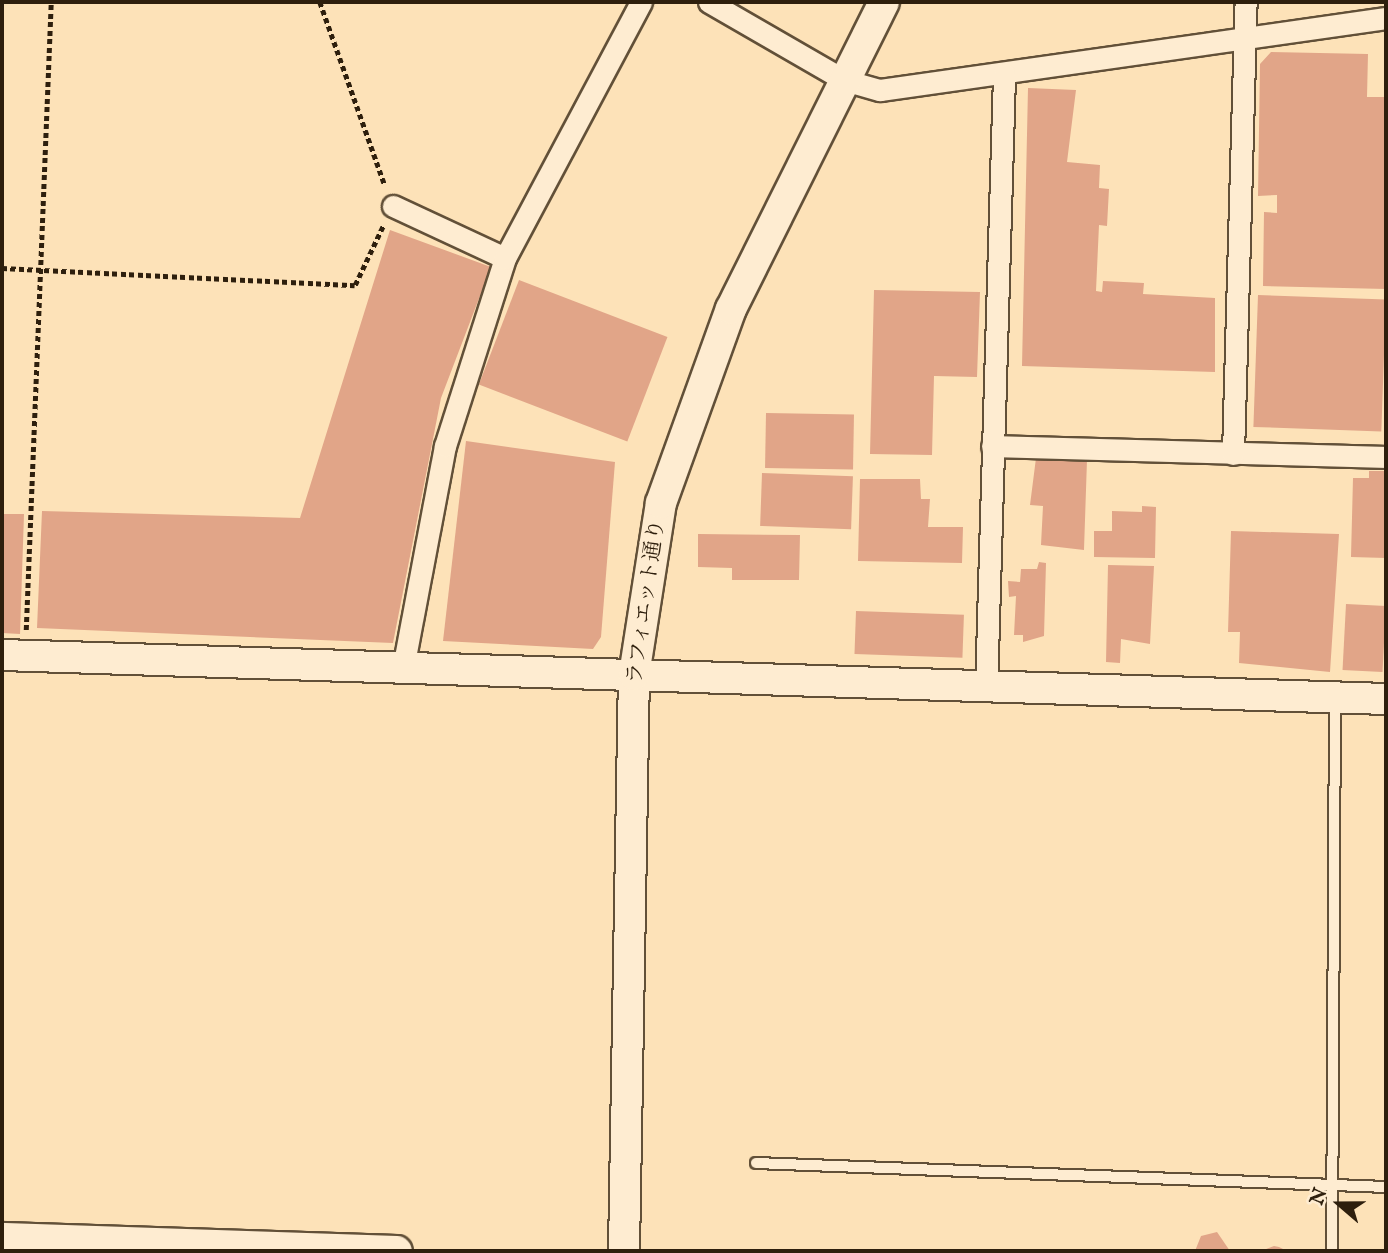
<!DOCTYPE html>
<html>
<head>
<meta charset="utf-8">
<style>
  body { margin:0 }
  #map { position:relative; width:1388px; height:1253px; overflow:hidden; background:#fde2b8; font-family:"IM FELL English","Noto Serif JP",serif }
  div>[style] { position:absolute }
  .building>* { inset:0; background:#e1a588; transform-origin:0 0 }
  .path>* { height:4.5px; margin-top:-2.25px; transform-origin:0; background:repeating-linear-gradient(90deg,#2e1f0d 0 5px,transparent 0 8.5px) }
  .roads { filter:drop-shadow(2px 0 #625038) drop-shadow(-2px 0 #625038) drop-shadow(0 2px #625038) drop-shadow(0 -2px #625038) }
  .lane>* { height:10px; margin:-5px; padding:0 5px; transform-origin:5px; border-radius:5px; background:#feecd1 }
  .street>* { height:21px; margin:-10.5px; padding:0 10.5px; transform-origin:10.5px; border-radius:10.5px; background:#feecd1 }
  .secondary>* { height:30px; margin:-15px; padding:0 15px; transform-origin:15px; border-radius:15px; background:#feecd1 }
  span { translate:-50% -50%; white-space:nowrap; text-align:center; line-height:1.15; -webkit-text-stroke:5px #feecd1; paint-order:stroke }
  .street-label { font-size:21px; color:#2e1f0d }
  .frame { position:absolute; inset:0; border:4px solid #2e1f0d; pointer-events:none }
  .north { position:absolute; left:1304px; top:1169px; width:70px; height:70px; -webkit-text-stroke:5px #feecd1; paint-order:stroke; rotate:290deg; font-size:19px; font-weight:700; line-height:28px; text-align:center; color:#2e1f0d }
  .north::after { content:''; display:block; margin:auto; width:24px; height:32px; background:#2e1f0d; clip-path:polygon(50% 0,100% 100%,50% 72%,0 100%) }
</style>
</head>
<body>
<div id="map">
  <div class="building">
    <div style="clip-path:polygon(1271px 52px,1368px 54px,1367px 97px,1386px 97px,1386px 289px,1263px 286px,1264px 212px,1277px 213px,1277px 195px,1258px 196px,1260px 64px)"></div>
    <div style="clip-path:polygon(1028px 88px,1076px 90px,1067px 162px,1100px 165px,1099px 188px,1109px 189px,1107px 226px,1099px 225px,1096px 291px,1102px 292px,1103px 281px,1144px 283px,1143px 294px,1215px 298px,1215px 372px,1022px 366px)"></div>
    <div style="clip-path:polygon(390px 230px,491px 267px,441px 398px,393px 643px,37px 628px,42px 511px,300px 518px)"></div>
    <div style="left:519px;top:280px;width:159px;height:112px;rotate:21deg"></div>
    <div style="clip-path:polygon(874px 290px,980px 292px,977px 377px,934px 376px,932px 455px,870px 454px)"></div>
    <div style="left:1258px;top:295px;width:128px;height:132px;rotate:2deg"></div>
    <div style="left:766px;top:413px;width:88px;height:55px;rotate:1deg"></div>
    <div style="clip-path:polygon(466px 441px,615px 462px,601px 637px,593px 649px,443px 641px)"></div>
    <div style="clip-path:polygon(1036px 458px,1087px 460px,1084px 550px,1041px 545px,1043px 506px,1030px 505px)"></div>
    <div style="clip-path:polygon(1369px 471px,1386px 471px,1386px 558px,1351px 557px,1353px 478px,1369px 478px)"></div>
    <div style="left:762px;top:473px;width:91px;height:53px;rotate:2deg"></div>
    <div style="clip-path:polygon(860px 479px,920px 479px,921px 499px,930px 499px,928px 527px,963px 527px,962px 563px,858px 561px)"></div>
    <div style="clip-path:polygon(1142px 506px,1156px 507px,1155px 558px,1094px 557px,1094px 531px,1112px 531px,1112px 511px,1142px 512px)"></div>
    <div style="clip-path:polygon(2px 514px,24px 514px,20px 634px,2px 633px)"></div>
    <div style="clip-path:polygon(1231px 531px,1339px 534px,1330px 672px,1239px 663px,1240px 632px,1228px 632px)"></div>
    <div style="clip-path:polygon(698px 534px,800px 535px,799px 580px,732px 580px,732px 568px,698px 567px)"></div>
    <div style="clip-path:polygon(1039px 562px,1046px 563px,1044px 636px,1023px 642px,1023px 635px,1014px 635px,1016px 596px,1009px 597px,1008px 581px,1020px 582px,1021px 569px,1037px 569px)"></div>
    <div style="clip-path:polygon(1108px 565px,1154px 566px,1150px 644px,1121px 639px,1120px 663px,1106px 662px)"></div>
    <div style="left:1346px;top:604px;width:40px;height:66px;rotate:3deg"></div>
    <div style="left:856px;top:611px;width:108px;height:43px;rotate:2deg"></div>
    <div style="clip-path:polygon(1217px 1232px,1230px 1251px,1195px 1251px,1201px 1236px)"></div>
    <div style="clip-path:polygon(1274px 1246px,1279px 1247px,1287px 1251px,1261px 1251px)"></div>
  </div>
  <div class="path">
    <div style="left:320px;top:2px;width:195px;rotate:70.5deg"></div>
    <div style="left:2px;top:268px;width:353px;rotate:2.8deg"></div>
    <div style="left:355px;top:285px;width:65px;rotate:-64.6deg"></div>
    <div style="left:26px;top:630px;width:628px;rotate:-87.72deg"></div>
  </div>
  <div class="roads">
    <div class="lane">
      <div style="left:756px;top:1163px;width:630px;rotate:2.18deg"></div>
      <div style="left:1332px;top:1251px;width:551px;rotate:-89.69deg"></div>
    </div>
    <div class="street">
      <div style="left:709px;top:2px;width:156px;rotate:30deg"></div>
      <div style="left:844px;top:80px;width:37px;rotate:16deg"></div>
      <div style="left:880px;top:90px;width:511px;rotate:-8.1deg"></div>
      <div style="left:393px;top:206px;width:123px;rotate:24.9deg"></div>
      <div style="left:992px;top:446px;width:394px;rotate:1.6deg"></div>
      <div style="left:1233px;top:454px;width:452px;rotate:-88.4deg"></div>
      <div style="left:403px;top:668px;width:226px;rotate:-79.3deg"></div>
      <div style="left:445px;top:446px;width:197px;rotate:-72.3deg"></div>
      <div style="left:505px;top:258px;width:290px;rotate:-62deg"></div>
      <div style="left:986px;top:689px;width:615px;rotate:-88.32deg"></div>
    </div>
    <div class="secondary">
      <div style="left:2px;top:655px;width:1385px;rotate:1.82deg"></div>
      <div style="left:2px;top:1238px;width:395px;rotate:1.9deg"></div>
      <div style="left:624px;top:1251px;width:576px;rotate:-89.01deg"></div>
      <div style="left:634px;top:675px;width:174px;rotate:-81.1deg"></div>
      <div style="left:661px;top:503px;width:206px;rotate:-70.2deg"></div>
      <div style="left:731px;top:309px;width:343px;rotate:-63.5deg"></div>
    </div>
  </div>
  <div class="street-label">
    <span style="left:647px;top:602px;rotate:-82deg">ラフィエット通り</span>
  </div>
  <div class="frame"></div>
  <div class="north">N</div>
</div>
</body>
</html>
